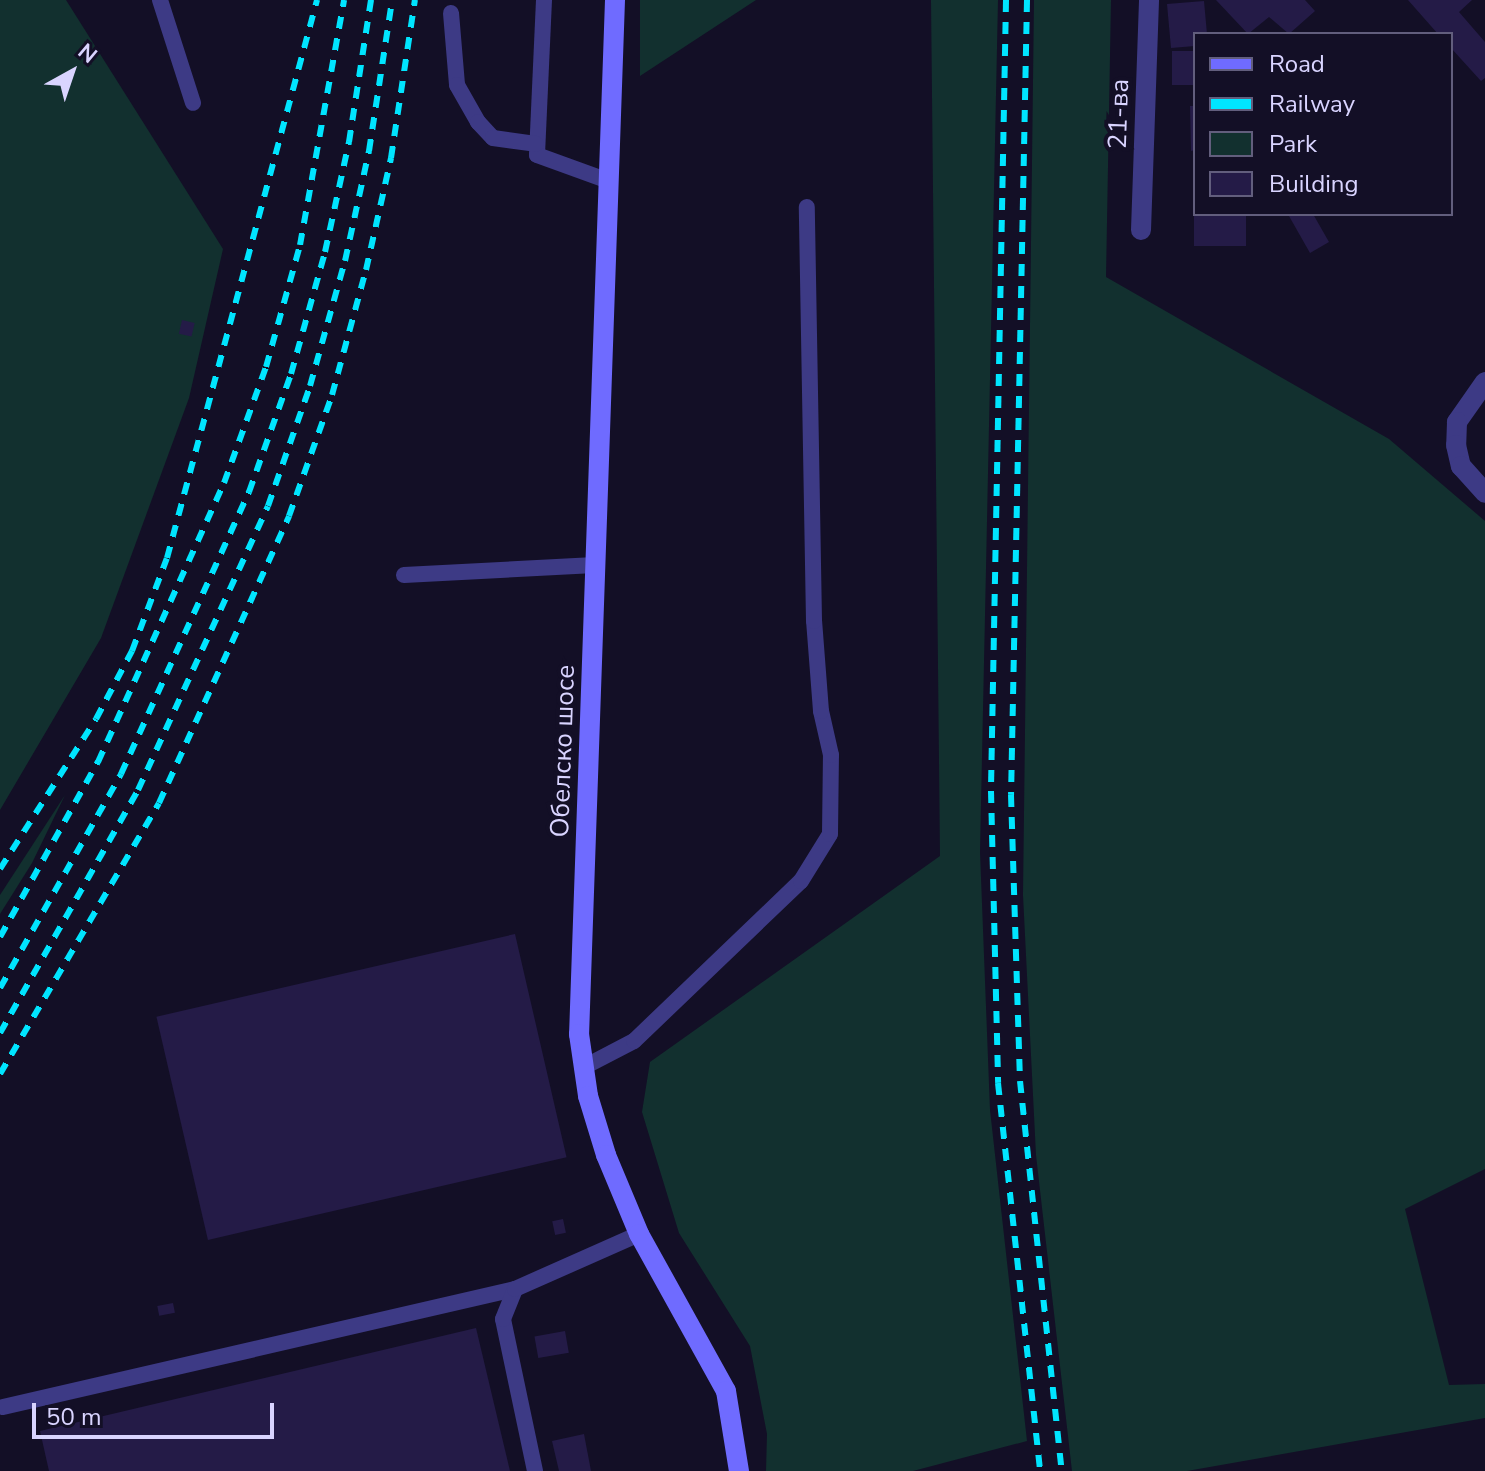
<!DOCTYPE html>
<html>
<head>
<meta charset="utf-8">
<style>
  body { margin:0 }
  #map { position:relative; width:1485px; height:1471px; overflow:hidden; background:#130f26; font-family:"Nunito Sans",sans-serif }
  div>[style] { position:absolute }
  .green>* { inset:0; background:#12302f }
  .building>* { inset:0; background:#241b47; transform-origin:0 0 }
  .lane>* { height:16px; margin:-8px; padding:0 8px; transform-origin:8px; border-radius:8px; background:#3d3a85 }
  .street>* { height:20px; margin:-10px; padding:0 10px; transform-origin:10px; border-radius:10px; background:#3d3a85 }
  .secondary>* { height:20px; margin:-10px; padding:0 10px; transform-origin:10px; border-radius:10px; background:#6f6bff }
  .rail>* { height:6px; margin-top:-3px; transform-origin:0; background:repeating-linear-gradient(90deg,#00e5ff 0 12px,transparent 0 22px) }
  span { translate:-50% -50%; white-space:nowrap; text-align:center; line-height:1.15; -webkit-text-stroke:8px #130f26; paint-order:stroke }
  .street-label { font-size:26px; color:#d9d4ff }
  .legend { position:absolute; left:1193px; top:32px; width:260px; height:184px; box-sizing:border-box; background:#130f26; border:2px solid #625e7d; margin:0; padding:10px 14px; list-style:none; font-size:24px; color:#d9d4ff }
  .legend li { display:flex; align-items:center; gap:16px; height:40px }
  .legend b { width:40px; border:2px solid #625e7d }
  .north { position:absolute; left:32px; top:32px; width:80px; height:80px; -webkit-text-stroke:6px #130f26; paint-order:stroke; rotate:40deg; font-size:22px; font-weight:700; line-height:32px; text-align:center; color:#d9d4ff }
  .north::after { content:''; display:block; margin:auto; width:28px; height:36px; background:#d9d4ff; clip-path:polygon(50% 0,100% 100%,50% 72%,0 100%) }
  .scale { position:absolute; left:32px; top:1403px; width:242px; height:36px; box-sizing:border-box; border:4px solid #d9d4ff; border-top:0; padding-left:10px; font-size:24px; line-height:28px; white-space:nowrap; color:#d9d4ff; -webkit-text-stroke:6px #130f26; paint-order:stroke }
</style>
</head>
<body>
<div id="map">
  <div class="green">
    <div style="clip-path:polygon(0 0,66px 0,223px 249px,189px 398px,101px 638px,0 810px)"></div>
    <div style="clip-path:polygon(640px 0,756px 0,640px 76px)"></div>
    <div style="clip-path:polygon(931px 0,998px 0,980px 852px,990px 1110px,1027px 1441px,913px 1471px,766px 1471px,767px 1434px,750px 1346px,679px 1233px,642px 1112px,650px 1062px,940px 856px)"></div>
    <div style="clip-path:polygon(1034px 0,1111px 0,1106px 277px,1389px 439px,1485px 521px,1485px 1169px,1405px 1209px,1449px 1385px,1485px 1384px,1485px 1418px,1187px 1471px,1072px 1471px,1036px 1155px,1023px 895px)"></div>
    <div style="clip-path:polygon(65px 795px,32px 863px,0 914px,0 895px)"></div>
  </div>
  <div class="building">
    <div style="clip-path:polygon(1216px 0,1305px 0,1315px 11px,1289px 34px,1269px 17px,1248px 34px)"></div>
    <div style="clip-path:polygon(1408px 0,1472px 0,1459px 12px,1485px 42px,1485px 78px,1481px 81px,1451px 48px,1451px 34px,1438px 34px)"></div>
    <div style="clip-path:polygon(1204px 1px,1207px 34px,1195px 34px,1195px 46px,1171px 48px,1167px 4px)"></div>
    <div style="left:1195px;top:51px;width:34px;height:23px;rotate:90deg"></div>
    <div style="clip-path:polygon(1190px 106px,1195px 106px,1195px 150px,1191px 151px)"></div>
    <div style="left:1194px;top:214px;width:52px;height:32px"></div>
    <div style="clip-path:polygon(1313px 214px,1329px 242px,1310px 253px,1289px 216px)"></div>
    <div style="left:182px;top:320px;width:13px;height:14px;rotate:13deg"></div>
    <div style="left:515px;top:934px;width:229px;height:368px;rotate:77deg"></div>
    <div style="left:563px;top:1219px;width:14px;height:11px;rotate:78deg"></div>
    <div style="left:173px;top:1303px;width:10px;height:16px;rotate:79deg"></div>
    <div style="clip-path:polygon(476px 1328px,510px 1471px,49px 1471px,40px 1431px)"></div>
    <div style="left:565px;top:1331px;width:22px;height:31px;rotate:80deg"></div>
    <div style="clip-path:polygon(584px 1434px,591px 1471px,559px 1471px,552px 1441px)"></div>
  </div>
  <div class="lane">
    <div style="left:160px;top:0;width:108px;rotate:72.2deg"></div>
    <div style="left:544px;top:0;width:155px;rotate:92.6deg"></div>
    <div style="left:537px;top:155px;width:77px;rotate:19.9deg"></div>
    <div style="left:451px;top:13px;width:72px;rotate:85.2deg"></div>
    <div style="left:457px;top:85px;width:43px;rotate:60.4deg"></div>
    <div style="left:478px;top:122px;width:22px;rotate:47deg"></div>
    <div style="left:493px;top:138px;width:43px;rotate:7.9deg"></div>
    <div style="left:404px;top:575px;width:191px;rotate:-3deg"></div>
    <div style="left:584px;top:1067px;width:56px;rotate:-27.5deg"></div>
    <div style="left:634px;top:1041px;width:231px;rotate:-43.8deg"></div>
    <div style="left:801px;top:881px;width:55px;rotate:-58.3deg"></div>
    <div style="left:830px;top:834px;width:79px;rotate:-89.3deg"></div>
    <div style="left:831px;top:755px;width:45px;rotate:-102.8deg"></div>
    <div style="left:821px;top:711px;width:90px;rotate:-94.4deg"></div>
    <div style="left:814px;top:621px;width:414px;rotate:-91deg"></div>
    <div style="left:3px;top:1407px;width:525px;rotate:-12.98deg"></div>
    <div style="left:535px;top:1471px;width:155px;rotate:-101.9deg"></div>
    <div style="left:503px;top:1319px;width:32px;rotate:-68deg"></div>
    <div style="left:515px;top:1289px;width:136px;rotate:-23.9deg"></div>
  </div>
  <div class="street">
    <div style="left:1141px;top:230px;width:230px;rotate:-88deg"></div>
    <div style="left:1485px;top:382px;width:49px;rotate:125deg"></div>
    <div style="left:1457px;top:422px;width:23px;rotate:92deg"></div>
    <div style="left:1456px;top:445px;width:22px;rotate:77deg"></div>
    <div style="left:1461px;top:466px;width:36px;rotate:48deg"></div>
  </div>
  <div class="secondary">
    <div style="left:615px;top:0;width:1035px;rotate:91.99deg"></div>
    <div style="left:579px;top:1034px;width:63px;rotate:81.7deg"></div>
    <div style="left:588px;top:1096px;width:62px;rotate:73deg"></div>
    <div style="left:606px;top:1155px;width:86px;rotate:67.3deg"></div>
    <div style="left:639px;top:1234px;width:179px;rotate:61deg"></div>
    <div style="left:726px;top:1391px;width:81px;rotate:80.8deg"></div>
  </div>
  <div class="rail">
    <div style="left:1006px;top:0;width:791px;rotate:91.09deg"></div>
    <div style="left:991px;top:791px;width:292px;rotate:88.6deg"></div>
    <div style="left:998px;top:1083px;width:390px;rotate:83.8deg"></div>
    <div style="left:1027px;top:0;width:795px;rotate:91.15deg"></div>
    <div style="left:1011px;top:795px;width:286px;rotate:88.2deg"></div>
    <div style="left:1020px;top:1081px;width:392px;rotate:83.9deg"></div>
    <div style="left:0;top:869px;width:178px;rotate:-57.4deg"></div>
    <div style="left:96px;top:719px;width:77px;rotate:-62.1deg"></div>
    <div style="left:132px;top:651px;width:99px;rotate:-69.4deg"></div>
    <div style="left:167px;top:558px;width:578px;rotate:-74.95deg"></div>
    <div style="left:0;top:937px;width:201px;rotate:-60.8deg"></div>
    <div style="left:98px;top:762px;width:306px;rotate:-65.7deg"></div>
    <div style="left:224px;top:483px;width:123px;rotate:-70.1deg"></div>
    <div style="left:266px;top:367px;width:127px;rotate:-74.4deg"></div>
    <div style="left:300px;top:245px;width:249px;rotate:-79.8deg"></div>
    <div style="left:0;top:988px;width:246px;rotate:-60.5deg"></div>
    <div style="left:121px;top:774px;width:310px;rotate:-65.6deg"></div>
    <div style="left:249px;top:492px;width:125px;rotate:-70.4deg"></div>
    <div style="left:291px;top:374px;width:127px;rotate:-74.4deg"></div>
    <div style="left:325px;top:252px;width:113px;rotate:-77.7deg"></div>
    <div style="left:349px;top:142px;width:144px;rotate:-81.2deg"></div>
    <div style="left:0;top:1033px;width:279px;rotate:-60.4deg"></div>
    <div style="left:138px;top:790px;width:312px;rotate:-65.4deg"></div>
    <div style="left:268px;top:506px;width:127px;rotate:-70.7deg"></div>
    <div style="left:310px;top:386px;width:130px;rotate:-74.4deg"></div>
    <div style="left:345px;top:261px;width:113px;rotate:-77.7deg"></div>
    <div style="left:369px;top:151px;width:153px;rotate:-81.3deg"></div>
    <div style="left:0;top:1074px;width:314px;rotate:-59.6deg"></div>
    <div style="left:159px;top:803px;width:315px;rotate:-65.6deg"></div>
    <div style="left:289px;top:516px;width:128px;rotate:-70.4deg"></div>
    <div style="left:332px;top:395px;width:130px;rotate:-74.8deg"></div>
    <div style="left:366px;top:270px;width:115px;rotate:-77.4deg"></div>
    <div style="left:391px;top:158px;width:160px;rotate:-81.4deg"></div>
  </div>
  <div class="street-label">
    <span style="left:1119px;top:114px;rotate:-88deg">21-ва</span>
    <span style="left:563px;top:751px;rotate:-88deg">Обелско шосе</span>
  </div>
  <ul class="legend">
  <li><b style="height:10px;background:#6f6bff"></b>Road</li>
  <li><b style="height:10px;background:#00e5ff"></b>Railway</li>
  <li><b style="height:22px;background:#12302f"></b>Park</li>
  <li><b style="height:22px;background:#241b47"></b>Building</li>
  </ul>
  <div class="north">N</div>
  <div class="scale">50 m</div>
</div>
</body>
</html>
